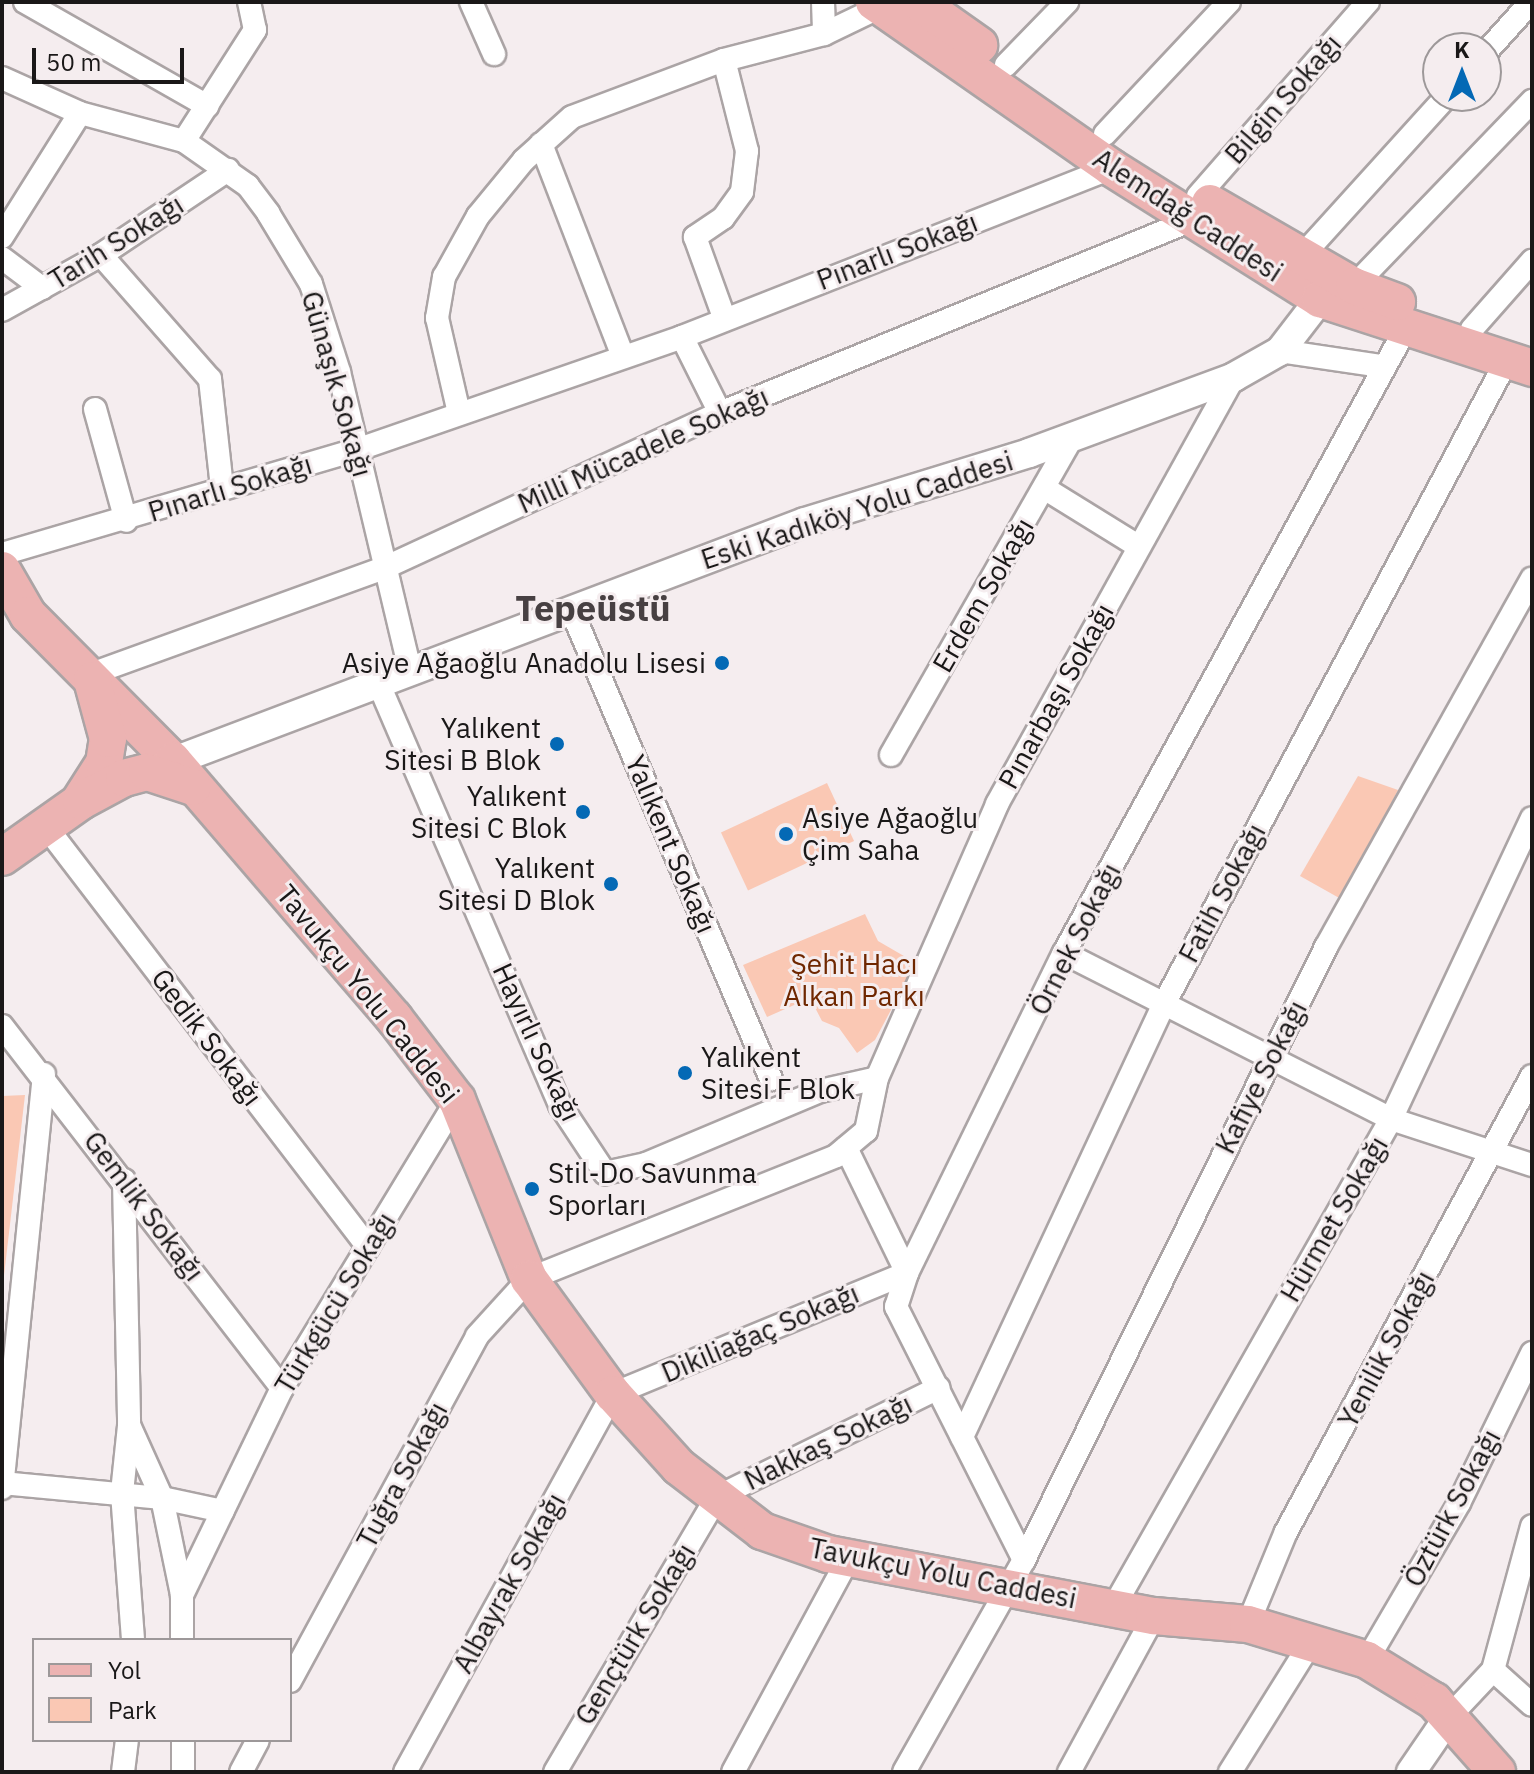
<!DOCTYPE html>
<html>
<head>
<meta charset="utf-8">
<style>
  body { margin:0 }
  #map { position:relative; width:1534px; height:1774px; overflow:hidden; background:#f5edef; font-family:"IBM Plex Sans",sans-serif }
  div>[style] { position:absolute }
  .green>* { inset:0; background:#fac8b4; transform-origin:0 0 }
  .roads { filter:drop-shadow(2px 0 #aba4a5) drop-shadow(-2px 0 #aba4a5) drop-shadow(0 2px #aba4a5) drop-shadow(0 -2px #aba4a5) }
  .minor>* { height:22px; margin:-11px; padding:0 11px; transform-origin:11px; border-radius:11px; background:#fff }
  .tertiary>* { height:28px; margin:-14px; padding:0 14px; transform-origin:14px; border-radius:14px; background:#fff }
  .primary>* { height:36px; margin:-18px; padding:0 18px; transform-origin:18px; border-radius:18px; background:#ecb3b2 }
  .dots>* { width:22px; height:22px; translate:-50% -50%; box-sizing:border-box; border:4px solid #f5edef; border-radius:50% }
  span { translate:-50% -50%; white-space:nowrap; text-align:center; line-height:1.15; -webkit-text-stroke:6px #f5edef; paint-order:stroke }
  .street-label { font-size:28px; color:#1a1818 }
  .poi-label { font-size:28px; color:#1a1818 }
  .right { translate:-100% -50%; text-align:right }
  .left { translate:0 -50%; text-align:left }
  .park-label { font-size:28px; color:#6f2700 }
  .district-label { font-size:36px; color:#474042; font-weight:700 }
  .frame { position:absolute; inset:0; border:4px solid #1a1818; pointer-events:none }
  .legend { position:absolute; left:32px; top:1638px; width:260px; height:104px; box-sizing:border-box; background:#f5edef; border:2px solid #9d9899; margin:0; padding:10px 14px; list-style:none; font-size:24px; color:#1a1818 }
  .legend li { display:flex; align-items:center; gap:16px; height:40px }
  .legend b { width:40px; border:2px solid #9d9899 }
  .north { position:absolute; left:1422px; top:32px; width:80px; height:80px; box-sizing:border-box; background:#f5edef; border:2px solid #9d9899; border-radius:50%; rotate:0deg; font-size:22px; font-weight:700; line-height:32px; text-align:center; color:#1a1818 }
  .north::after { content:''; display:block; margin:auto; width:28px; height:36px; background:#0469b5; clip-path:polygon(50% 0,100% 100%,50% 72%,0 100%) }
  .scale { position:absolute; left:32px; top:48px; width:152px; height:36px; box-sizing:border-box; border:4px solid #1a1818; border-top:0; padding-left:10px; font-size:24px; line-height:28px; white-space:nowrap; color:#1a1818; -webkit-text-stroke:6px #f5edef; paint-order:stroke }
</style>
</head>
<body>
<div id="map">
  <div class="green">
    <div style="clip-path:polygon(1358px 776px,1398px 790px,1341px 899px,1300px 876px)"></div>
    <div style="left:827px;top:783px;width:64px;height:117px;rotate:65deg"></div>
    <div style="clip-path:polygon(865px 914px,878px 941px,916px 963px,875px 1040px,857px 1053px,839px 1028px,822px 1021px,810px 998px,767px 1017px,743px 965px)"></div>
    <div style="clip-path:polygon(25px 1095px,2px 1293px,2px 1096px)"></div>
  </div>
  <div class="roads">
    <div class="minor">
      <div style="left:25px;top:2px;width:210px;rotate:29.7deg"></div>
      <div style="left:471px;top:2px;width:57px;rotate:66.1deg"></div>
      <div style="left:823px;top:2px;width:32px;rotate:88deg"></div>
      <div style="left:1486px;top:52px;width:67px;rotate:-48deg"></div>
      <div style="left:724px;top:60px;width:94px;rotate:75.8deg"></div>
      <div style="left:747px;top:151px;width:41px;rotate:97deg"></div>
      <div style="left:742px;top:192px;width:32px;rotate:126deg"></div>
      <div style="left:723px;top:218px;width:34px;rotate:146deg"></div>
      <div style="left:695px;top:237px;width:85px;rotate:70.1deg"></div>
      <div style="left:1006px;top:65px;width:88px;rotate:-45.9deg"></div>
      <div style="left:2px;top:78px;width:85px;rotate:24.2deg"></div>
      <div style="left:80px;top:113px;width:108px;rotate:15.1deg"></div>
      <div style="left:184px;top:141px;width:78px;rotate:35.1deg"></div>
      <div style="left:248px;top:186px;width:34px;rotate:53deg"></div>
      <div style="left:268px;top:213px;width:83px;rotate:58.8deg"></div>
      <div style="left:311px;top:284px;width:92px;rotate:72.3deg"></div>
      <div style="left:339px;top:372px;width:310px;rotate:76.6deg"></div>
      <div style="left:1105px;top:134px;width:181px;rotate:-46.8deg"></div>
      <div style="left:184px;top:141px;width:132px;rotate:-57.4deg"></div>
      <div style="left:255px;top:30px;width:29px;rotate:-102deg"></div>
      <div style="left:541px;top:144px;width:227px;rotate:68.9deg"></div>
      <div style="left:1198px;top:196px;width:258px;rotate:-48.8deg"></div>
      <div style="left:2px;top:237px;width:146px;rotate:-57.8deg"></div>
      <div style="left:101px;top:255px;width:165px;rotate:48.7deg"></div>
      <div style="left:210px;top:379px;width:110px;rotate:83.7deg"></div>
      <div style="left:1301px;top:257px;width:217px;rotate:-47.8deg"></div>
      <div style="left:2px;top:258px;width:50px;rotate:36.9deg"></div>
      <div style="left:1354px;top:286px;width:257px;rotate:-46.1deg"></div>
      <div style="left:2px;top:310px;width:113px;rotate:-29.1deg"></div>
      <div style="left:101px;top:255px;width:153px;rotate:-33.8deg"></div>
      <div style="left:1472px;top:329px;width:91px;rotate:-48.6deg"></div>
      <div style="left:682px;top:337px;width:85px;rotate:63.4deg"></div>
      <div style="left:1280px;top:351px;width:103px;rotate:8.4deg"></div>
      <div style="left:95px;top:409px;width:116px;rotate:74.5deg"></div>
      <div style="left:459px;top:413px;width:98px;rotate:-103deg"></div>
      <div style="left:437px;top:318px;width:42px;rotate:-80.3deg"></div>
      <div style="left:444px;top:277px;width:70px;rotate:-60.9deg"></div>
      <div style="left:478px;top:216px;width:72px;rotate:-50.6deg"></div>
      <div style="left:524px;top:160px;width:64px;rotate:-41.9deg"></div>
      <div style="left:572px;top:117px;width:162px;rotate:-20.6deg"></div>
      <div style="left:724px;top:60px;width:103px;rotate:-14.6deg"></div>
      <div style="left:824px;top:34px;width:62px;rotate:-25.7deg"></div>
      <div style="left:1044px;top:488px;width:110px;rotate:31.7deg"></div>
      <div style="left:2px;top:554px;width:372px;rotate:-16.4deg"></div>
      <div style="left:359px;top:449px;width:342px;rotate:-19.1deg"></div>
      <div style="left:682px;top:337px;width:462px;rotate:-21.5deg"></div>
      <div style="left:571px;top:609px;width:511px;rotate:66.95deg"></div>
      <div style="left:91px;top:674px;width:312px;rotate:-19.9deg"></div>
      <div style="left:384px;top:568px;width:370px;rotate:-24.8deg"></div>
      <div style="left:720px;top:413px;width:510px;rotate:-22.24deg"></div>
      <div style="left:380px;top:687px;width:455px;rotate:66.7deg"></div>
      <div style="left:560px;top:1105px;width:82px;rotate:56.5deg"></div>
      <div style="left:605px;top:1173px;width:42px;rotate:-12.4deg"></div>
      <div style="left:646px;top:1164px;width:189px;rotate:-22.8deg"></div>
      <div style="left:820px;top:1091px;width:58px;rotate:-12.8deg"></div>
      <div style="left:891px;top:755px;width:369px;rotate:-60.3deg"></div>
      <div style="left:47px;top:828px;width:528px;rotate:52.54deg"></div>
      <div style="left:1064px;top:953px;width:367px;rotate:26.9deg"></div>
      <div style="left:1391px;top:1119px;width:148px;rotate:18.1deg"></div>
      <div style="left:2px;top:1026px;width:458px;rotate:52.3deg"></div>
      <div style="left:124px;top:1180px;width:245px;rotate:88.8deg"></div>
      <div style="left:129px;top:1425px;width:80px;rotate:65.7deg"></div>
      <div style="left:162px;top:1498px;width:99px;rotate:78.3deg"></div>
      <div style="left:182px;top:1595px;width:45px;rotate:90deg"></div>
      <div style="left:129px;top:1426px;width:67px;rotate:96deg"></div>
      <div style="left:122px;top:1493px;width:147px;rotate:85.7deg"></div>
      <div style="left:962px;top:1437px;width:480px;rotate:-65deg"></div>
      <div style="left:1165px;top:1002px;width:725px;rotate:-61.95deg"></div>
      <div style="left:2px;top:1483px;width:161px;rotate:5.4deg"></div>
      <div style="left:162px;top:1498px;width:62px;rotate:12deg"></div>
      <div style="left:2px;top:1488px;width:416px;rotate:-84.2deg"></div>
      <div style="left:1024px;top:1560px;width:284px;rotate:-116.8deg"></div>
      <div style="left:896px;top:1307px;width:36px;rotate:-72deg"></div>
      <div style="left:907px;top:1273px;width:356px;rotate:-63.9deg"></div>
      <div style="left:1064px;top:953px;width:710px;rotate:-61.31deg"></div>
      <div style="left:182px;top:1595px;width:230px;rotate:-64.2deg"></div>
      <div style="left:282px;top:1388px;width:337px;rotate:-58.7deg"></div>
      <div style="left:1113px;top:1608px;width:562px;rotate:-60.38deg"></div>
      <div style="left:1391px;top:1119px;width:332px;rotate:-64.9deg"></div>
      <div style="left:1248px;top:1624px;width:100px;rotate:-67.6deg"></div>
      <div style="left:1286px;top:1532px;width:518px;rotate:-61.65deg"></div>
      <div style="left:1367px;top:1660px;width:182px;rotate:-59.6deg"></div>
      <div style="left:1459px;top:1503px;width:167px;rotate:-64deg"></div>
      <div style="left:1493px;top:1670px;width:149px;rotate:-74.8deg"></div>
      <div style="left:290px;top:1681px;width:392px;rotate:-61.5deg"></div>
      <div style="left:477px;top:1336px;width:77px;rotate:-47.6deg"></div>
      <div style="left:529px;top:1279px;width:331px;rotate:-21.8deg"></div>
      <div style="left:836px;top:1156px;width:39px;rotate:-40deg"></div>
      <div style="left:866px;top:1131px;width:54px;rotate:-78.3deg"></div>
      <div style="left:877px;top:1078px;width:299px;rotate:-66.3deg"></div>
      <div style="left:997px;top:804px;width:488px;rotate:-61deg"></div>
      <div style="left:1448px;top:1718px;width:66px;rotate:-46.8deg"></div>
      <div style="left:1493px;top:1670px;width:52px;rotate:41.9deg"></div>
      <div style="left:183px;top:1740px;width:32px;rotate:90deg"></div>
      <div style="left:123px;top:1772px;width:32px;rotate:-83deg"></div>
      <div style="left:241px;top:1772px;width:36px;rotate:-62deg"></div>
      <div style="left:405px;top:1772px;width:431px;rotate:-61.2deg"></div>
      <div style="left:613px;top:1394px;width:318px;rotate:-22.4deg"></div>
      <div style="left:907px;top:1273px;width:139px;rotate:-116deg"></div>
      <div style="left:555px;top:1772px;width:319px;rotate:-59.5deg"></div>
      <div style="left:717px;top:1497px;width:247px;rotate:-26.2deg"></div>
      <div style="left:733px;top:1772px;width:242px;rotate:-61.6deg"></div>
      <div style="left:904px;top:1772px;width:244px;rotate:-60.5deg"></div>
      <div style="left:1024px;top:1560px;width:683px;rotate:-63.77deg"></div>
      <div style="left:1326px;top:947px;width:422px;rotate:-60.8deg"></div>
      <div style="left:1069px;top:1772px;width:178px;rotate:-61.4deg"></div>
      <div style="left:1230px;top:1772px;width:155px;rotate:-58deg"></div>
    </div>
    <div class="tertiary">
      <div style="left:158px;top:767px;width:692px;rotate:-20.74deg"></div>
      <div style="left:805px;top:522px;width:234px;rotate:-17.1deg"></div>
      <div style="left:1029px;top:453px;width:219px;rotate:-20.3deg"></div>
      <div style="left:1234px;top:377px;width:53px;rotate:-29.5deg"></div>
      <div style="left:1280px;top:351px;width:66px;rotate:-52.4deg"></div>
      <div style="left:1411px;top:1772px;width:65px;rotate:-55.6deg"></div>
    </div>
    <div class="primary">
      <div style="left:874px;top:2px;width:290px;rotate:34.9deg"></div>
      <div style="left:1112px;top:168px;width:246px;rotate:32.2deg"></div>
      <div style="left:1320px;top:299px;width:223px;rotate:18deg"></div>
      <div style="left:918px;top:2px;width:75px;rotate:35.2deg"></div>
      <div style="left:1210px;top:203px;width:166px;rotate:30deg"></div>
      <div style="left:1354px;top:286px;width:46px;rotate:20.4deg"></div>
      <div style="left:2px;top:570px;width:52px;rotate:60deg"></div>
      <div style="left:28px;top:615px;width:206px;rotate:45.2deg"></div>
      <div style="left:173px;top:761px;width:339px;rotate:49.3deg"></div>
      <div style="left:394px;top:1018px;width:103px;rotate:52.5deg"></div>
      <div style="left:457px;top:1100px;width:193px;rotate:68.1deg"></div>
      <div style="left:529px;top:1279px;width:142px;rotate:53.9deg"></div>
      <div style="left:613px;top:1394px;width:98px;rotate:47.9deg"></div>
      <div style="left:679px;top:1467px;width:105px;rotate:37.6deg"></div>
      <div style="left:762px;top:1531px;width:70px;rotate:19.2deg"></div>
      <div style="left:828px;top:1554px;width:332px;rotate:10.8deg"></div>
      <div style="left:1154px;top:1616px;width:94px;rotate:4.9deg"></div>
      <div style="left:1248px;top:1624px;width:124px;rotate:16.8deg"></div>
      <div style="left:1367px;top:1660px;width:79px;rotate:31.5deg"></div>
      <div style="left:1434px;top:1701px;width:95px;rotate:48.4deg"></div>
      <div style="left:81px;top:799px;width:43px;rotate:-57.4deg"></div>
      <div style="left:104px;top:763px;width:24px;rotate:-81deg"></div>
      <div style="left:108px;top:739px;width:61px;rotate:-105.2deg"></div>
      <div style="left:2px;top:857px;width:97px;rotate:-35.3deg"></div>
      <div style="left:81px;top:801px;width:49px;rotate:-28.1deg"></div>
      <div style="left:124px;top:778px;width:24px;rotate:-15deg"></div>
      <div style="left:147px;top:772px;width:48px;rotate:18.1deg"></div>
    </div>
  </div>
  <div class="dots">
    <div style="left:722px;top:663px;background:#0469b5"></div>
    <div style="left:557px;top:744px;background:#0469b5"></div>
    <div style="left:583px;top:812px;background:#0469b5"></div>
    <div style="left:786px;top:834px;background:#0469b5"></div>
    <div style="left:611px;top:884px;background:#0469b5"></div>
    <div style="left:685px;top:1073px;background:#0469b5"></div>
    <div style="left:532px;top:1189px;background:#0469b5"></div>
  </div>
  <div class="street-label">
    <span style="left:1283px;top:99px;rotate:-49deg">Bilgin Sokağı</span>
    <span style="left:1188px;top:215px;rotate:33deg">Alemdağ Caddesi</span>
    <span style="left:116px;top:242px;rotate:-32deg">Tarih Sokağı</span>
    <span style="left:897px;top:251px;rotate:-21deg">Pınarlı Sokağı</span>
    <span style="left:337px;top:384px;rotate:74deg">Günaşık Sokağı</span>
    <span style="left:643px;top:450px;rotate:-24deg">Milli Mücadele Sokağı</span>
    <span style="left:230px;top:488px;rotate:-17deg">Pınarlı Sokağı</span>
    <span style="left:857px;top:510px;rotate:-18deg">Eski Kadıköy Yolu Caddesi</span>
    <span style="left:983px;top:595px;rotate:-60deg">Erdem Sokağı</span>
    <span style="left:1056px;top:696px;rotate:-61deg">Pınarbaşı Sokağı</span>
    <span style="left:671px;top:844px;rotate:67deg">Yalıkent Sokağı</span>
    <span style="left:1222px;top:893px;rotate:-62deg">Fatih Sokağı</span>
    <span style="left:1075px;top:939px;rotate:-63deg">Örnek Sokağı</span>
    <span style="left:368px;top:994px;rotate:51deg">Tavukçu Yolu Caddesi</span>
    <span style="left:207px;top:1037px;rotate:53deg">Gedik Sokağı</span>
    <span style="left:537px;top:1042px;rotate:65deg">Hayırlı Sokağı</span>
    <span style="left:1261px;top:1077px;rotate:-63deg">Kafiye Sokağı</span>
    <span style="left:144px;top:1206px;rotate:53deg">Gemlik Sokağı</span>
    <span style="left:1334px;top:1219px;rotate:-60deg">Hürmet Sokağı</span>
    <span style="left:335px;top:1303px;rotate:-59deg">Türkgücü Sokağı</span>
    <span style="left:760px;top:1333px;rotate:-23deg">Dikiliağaç Sokağı</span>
    <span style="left:1386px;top:1349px;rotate:-62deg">Yenilik Sokağı</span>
    <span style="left:828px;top:1442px;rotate:-26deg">Nakkaş Sokağı</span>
    <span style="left:402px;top:1475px;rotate:-62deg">Tuğra Sokağı</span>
    <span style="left:1452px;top:1508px;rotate:-62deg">Öztürk Sokağı</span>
    <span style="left:943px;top:1573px;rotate:11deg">Tavukçu Yolu Caddesi</span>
    <span style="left:509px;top:1583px;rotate:-61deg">Albayrak Sokağı</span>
    <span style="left:635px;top:1634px;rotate:-59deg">Gençtürk Sokağı</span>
  </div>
  <div class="poi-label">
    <span class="right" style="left:706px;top:663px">Asiye Ağaoğlu Anadolu Lisesi</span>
    <span class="right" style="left:541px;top:744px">Yalıkent<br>Sitesi B Blok</span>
    <span class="right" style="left:567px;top:812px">Yalıkent<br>Sitesi C Blok</span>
    <span class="left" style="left:802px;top:834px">Asiye Ağaoğlu<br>Çim Saha</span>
    <span class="right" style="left:595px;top:884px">Yalıkent<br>Sitesi D Blok</span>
    <span class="left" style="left:701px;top:1073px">Yalıkent<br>Sitesi F Blok</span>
    <span class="left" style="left:548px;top:1189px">Stil-Do Savunma<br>Sporları</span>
  </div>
  <div class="park-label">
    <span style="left:854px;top:980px">Şehit Hacı<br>Alkan Parkı</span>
  </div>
  <div class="district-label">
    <span style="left:593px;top:608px">Tepeüstü</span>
  </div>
  <div class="frame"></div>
  <ul class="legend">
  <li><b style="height:10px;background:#ecb3b2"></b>Yol</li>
  <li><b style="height:22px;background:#fac8b4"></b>Park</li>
  </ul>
  <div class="north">K</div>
  <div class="scale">50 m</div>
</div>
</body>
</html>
